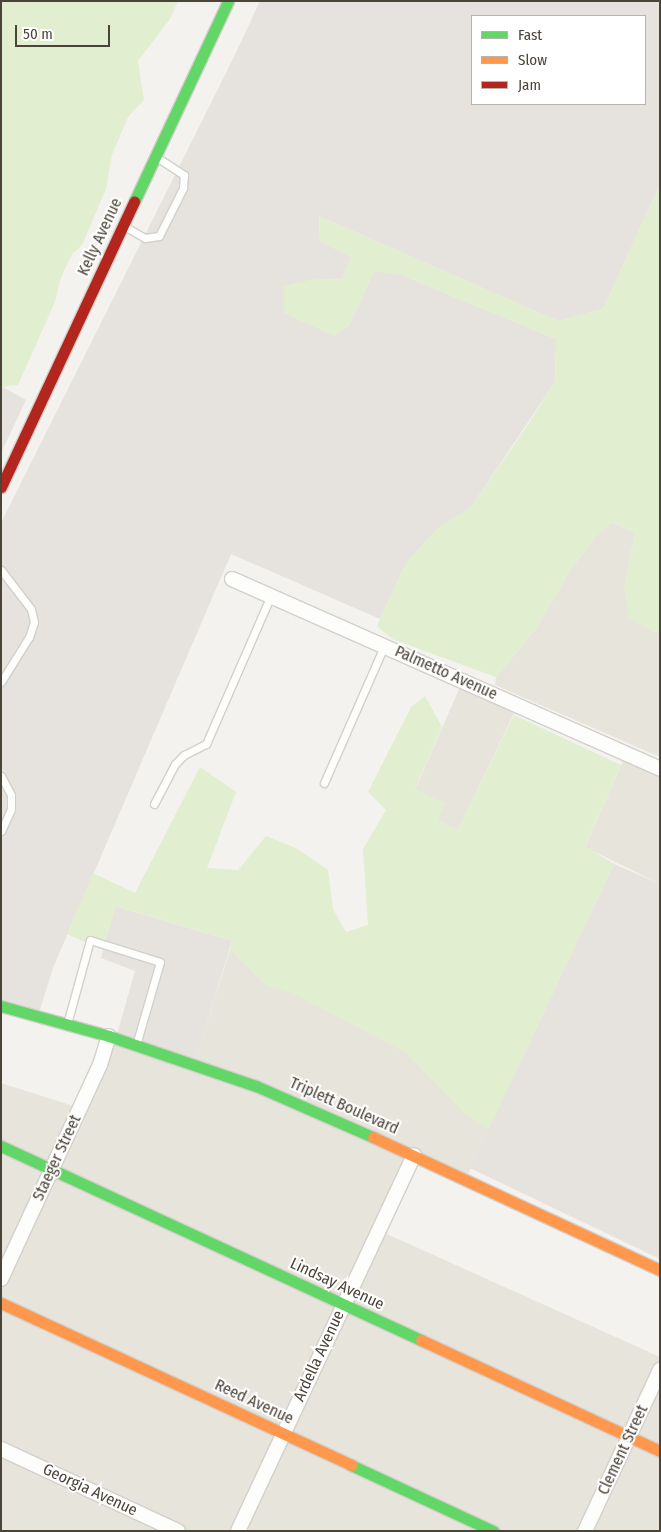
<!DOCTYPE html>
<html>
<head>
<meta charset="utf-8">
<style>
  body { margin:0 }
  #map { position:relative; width:661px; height:1532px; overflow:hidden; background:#f4f2ee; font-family:"Fira Sans Condensed",sans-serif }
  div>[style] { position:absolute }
  .residential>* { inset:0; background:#e7e4dc }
  .industrial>* { inset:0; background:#e6e2de }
  .green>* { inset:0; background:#e1eecf }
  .parking>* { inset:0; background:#e6e3df }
  .roads { filter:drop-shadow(1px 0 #d2d0cb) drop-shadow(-1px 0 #d2d0cb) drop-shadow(0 1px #d2d0cb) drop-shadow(0 -1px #d2d0cb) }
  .lane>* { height:7px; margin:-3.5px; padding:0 3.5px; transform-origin:3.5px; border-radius:3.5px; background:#fdfdfc }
  .street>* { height:14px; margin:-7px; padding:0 7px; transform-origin:7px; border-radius:7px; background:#fdfdfc }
  .fast>* { height:11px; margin:-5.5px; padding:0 5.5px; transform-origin:5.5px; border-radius:5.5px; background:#63d668 }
  .slow>* { height:11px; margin:-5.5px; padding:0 5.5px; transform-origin:5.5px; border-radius:5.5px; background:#ff974d }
  .jam>* { height:11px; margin:-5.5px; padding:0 5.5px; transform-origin:5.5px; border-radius:5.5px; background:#b3261e }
  span { translate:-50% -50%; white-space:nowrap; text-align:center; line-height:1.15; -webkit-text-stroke:4px #fff; paint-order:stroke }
  .street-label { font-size:16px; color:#4b4439 }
  .frame { position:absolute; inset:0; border:2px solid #4b4439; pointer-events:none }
  .legend { position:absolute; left:471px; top:15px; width:175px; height:90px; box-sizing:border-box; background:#fff; border:1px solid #b7b4b0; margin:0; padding:6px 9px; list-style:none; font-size:15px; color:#4b4439 }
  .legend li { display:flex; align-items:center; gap:10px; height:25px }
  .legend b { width:25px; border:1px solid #b7b4b0 }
  .scale { position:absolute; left:15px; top:25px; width:95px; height:22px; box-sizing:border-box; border:2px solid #4b4439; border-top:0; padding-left:6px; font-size:15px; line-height:18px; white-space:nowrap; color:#4b4439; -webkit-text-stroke:4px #fff; paint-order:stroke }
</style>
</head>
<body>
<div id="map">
  <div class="residential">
    <div style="clip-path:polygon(613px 522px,635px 533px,624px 589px,653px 632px,660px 631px,660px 757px,495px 685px,496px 677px,536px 629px,569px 572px,597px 535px)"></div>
    <div style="clip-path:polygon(463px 680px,518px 705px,458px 830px,437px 820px,444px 804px,415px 790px)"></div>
    <div style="clip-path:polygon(626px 754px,660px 769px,660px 884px,585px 847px)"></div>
    <div style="clip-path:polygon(230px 950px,506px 1091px,466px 1179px,414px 1155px,378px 1230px,660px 1357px,660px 1531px,1px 1531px,1px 1083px,80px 1108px,109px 1036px,194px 1063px)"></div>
  </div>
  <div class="industrial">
    <div style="clip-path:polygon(evenodd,262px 1px,660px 1px,660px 184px,603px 309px,558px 321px,319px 216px,320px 241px,351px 257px,342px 279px,309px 280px,349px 326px,374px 271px,399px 274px,556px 339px,555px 382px,471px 507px,436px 530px,406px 563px,380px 619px,231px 554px,53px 968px,38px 1016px,1px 1006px,1px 523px,262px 1px,472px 16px,645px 16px,645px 104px,472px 104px,472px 16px)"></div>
    <div style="clip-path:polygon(1px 386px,26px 400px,1px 453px)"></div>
    <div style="clip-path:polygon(614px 864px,660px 884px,660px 1259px,470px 1168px)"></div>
    <div style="clip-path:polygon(115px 906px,232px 941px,194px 1064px,116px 1038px,135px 971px,101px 958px)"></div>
  </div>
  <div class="green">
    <div style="clip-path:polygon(1px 1px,178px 1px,170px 19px,138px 61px,144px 100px,128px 117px,112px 155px,106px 189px,82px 245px,72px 254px,61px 278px,55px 302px,18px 385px,2px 387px)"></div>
    <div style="clip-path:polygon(660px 184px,660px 631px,653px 632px,629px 618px,624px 589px,635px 533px,614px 522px,597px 535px,569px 572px,536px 629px,496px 677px,392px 639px,377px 626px,406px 563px,436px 529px,471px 507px,529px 423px,555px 382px,556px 339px,399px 274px,374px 272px,349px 326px,334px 336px,283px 313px,283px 286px,309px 280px,342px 279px,351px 257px,320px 241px,319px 216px,558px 321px,603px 309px)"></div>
    <div style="clip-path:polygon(425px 696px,442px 727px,415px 789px,445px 803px,437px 820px,458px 830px,514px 715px,621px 765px,585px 846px,614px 864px,489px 1129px,466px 1115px,405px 1052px,290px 992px,267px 986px,230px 950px,232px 941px,116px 906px,103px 950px,67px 934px,93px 873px,135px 893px,200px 767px,236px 792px,207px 868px,238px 870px,266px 836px,296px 848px,328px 870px,333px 909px,346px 932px,368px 925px,363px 849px,386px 810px,368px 792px,411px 707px)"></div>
  </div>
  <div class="parking">
    <div style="clip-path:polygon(260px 1px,344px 1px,283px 130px,272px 125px,266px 137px,220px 115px,232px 90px,221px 85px)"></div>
  </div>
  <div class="roads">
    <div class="lane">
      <div style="left:124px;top:226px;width:24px;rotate:30deg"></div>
      <div style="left:145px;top:238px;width:14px;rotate:-8deg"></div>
      <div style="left:159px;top:236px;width:54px;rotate:-63.4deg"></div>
      <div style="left:183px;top:188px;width:13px;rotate:-86deg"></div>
      <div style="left:184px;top:175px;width:33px;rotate:-147deg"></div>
      <div style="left:1px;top:570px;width:49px;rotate:52.4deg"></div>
      <div style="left:31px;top:609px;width:13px;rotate:77deg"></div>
      <div style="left:34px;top:622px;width:16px;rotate:108deg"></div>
      <div style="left:29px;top:637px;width:53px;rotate:121.9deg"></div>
      <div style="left:1px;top:776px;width:21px;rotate:62deg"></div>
      <div style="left:11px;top:795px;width:14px;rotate:90deg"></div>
      <div style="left:11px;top:809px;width:24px;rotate:114deg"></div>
      <div style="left:324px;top:783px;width:150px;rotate:-66.3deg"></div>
      <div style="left:154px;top:804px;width:45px;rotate:-62.3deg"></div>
      <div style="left:175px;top:764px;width:13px;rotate:-45deg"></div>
      <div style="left:184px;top:755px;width:25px;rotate:-27deg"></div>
      <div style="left:206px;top:744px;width:163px;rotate:-66.4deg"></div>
      <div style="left:67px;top:1024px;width:87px;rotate:-74.7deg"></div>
      <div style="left:90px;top:940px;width:73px;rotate:17.4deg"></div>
      <div style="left:160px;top:962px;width:86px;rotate:106.1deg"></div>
    </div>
    <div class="street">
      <div style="left:232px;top:579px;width:468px;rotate:23.9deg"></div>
      <div style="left:1px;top:1279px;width:236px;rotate:-65.2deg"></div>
      <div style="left:100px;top:1065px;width:30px;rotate:-73deg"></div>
      <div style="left:1px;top:1449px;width:195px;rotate:24.9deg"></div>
      <div style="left:238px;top:1531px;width:415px;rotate:-64.9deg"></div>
      <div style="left:585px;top:1531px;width:178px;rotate:-65deg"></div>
    </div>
    <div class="fast">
      <div style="left:134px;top:202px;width:222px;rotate:-64.9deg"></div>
      <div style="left:1px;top:1006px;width:112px;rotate:15.5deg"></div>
      <div style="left:109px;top:1036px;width:155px;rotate:18.8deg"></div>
      <div style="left:256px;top:1086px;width:128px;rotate:23.6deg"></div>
      <div style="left:1px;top:1146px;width:463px;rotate:24.8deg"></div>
      <div style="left:351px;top:1465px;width:157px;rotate:24.9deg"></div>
    </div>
    <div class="slow">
      <div style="left:373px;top:1137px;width:316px;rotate:24.9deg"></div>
      <div style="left:1px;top:1303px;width:386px;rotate:24.8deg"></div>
      <div style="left:421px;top:1340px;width:264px;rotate:24.9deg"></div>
    </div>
    <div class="jam">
      <div style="left:1px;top:487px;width:315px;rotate:-65deg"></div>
    </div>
  </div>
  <div class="street-label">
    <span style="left:100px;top:237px;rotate:-65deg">Kelly Avenue</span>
    <span style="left:446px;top:673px;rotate:24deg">Palmetto Avenue</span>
    <span style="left:344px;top:1106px;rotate:24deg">Triplett Boulevard</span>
    <span style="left:57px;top:1158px;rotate:-65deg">Staeger Street</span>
    <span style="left:337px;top:1284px;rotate:25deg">Lindsay Avenue</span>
    <span style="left:319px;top:1356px;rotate:-65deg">Ardella Avenue</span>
    <span style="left:254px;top:1402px;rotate:25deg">Reed Avenue</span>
    <span style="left:623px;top:1450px;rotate:-65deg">Clement Street</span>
    <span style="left:90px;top:1490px;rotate:25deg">Georgia Avenue</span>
  </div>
  <div class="frame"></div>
  <ul class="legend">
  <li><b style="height:6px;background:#63d668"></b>Fast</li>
  <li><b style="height:6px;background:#ff974d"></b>Slow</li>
  <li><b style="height:6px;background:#b3261e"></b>Jam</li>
  </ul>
  <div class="scale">50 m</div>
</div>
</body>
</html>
